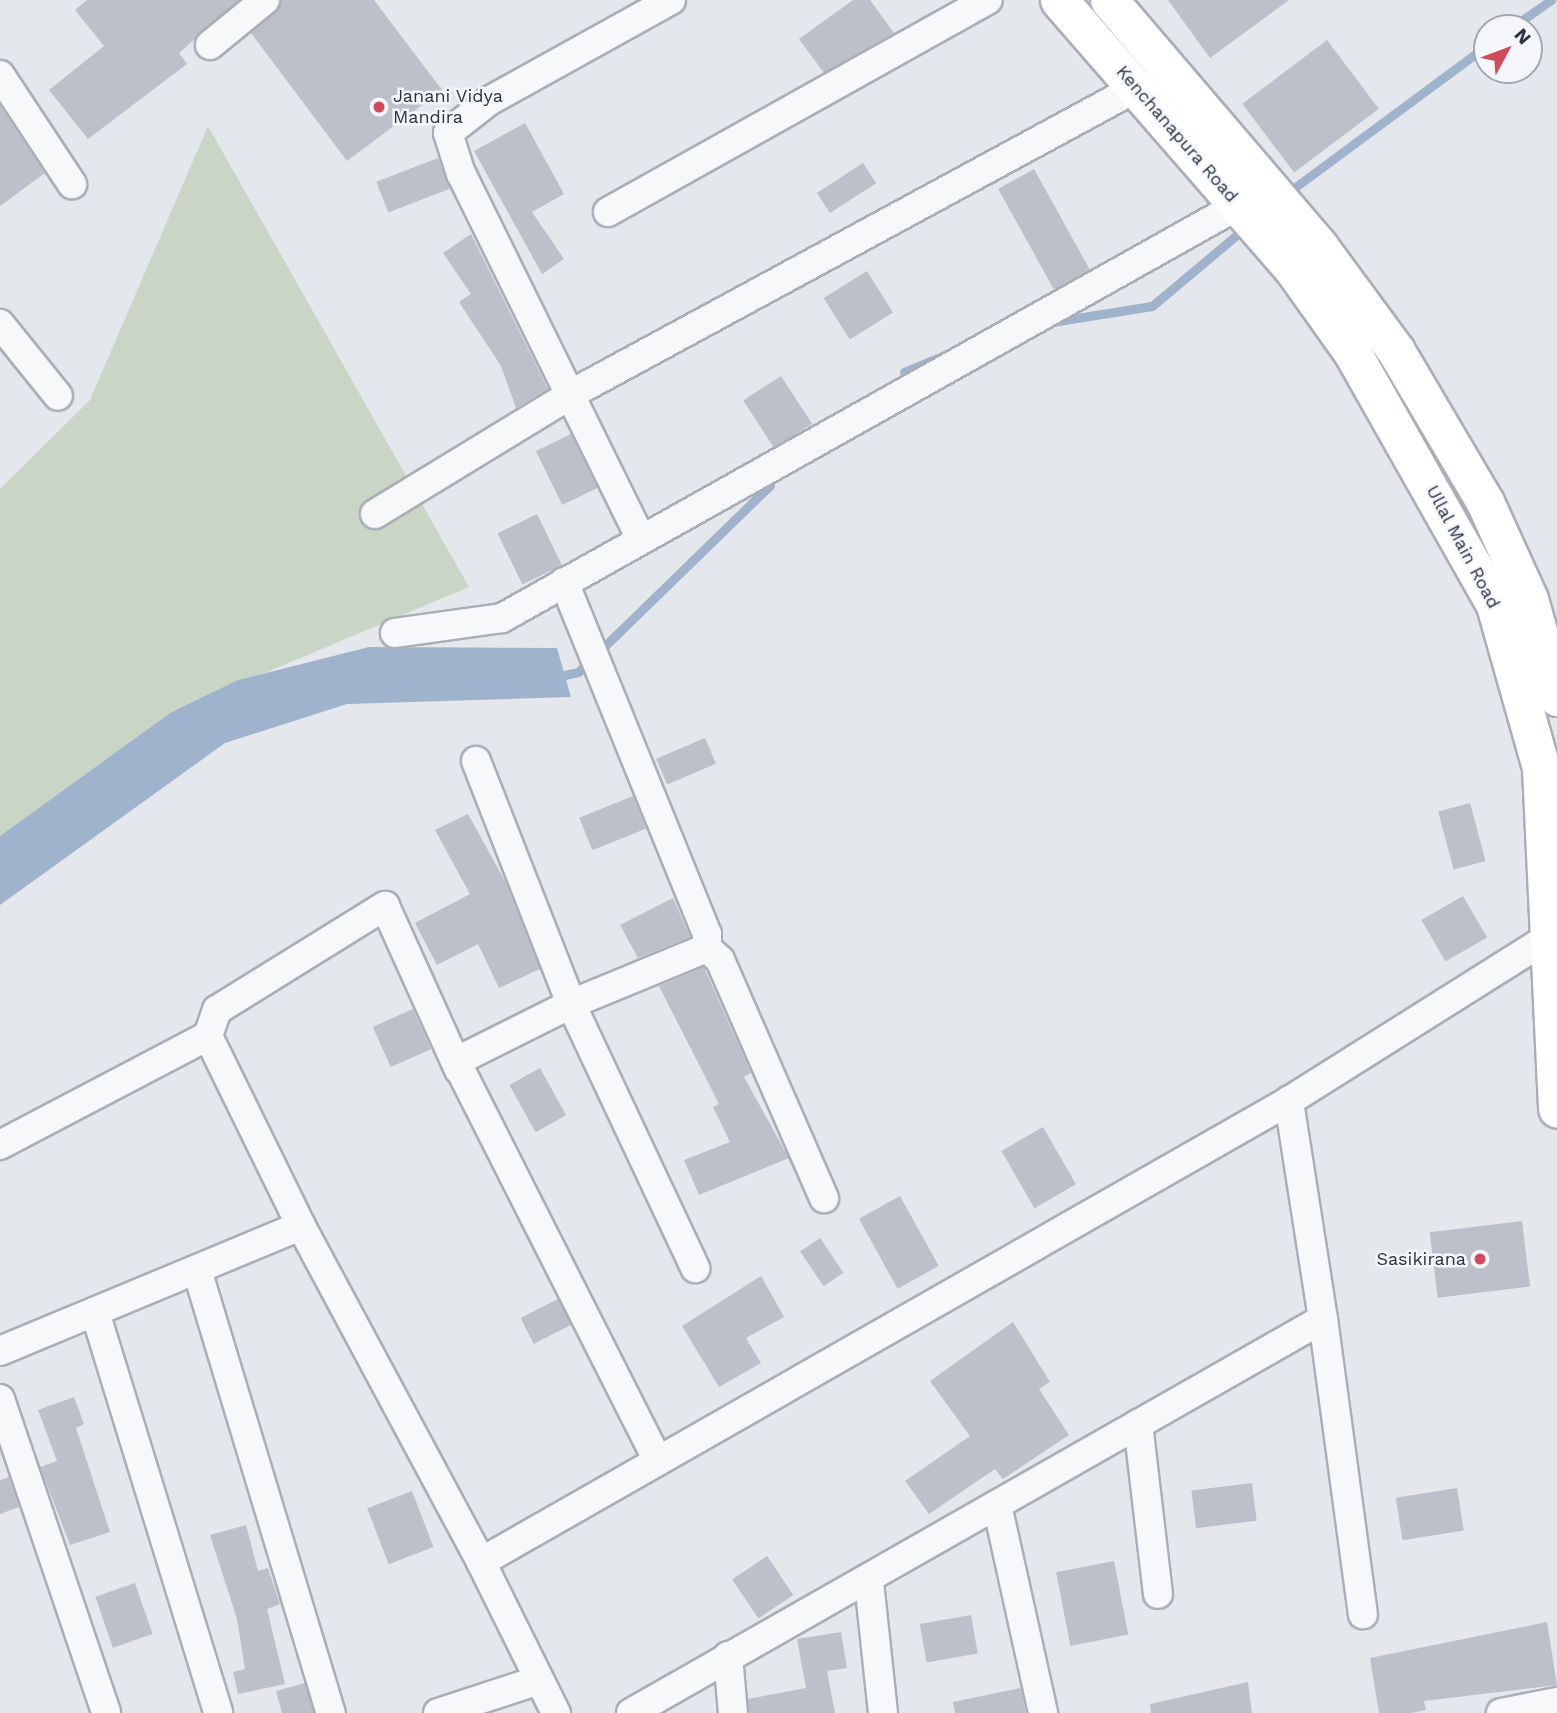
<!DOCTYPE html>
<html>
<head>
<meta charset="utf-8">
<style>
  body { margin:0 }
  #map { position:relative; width:1557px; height:1713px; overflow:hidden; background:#e4e7ec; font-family:"Work Sans",sans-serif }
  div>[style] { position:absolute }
  .green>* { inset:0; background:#c9d6c5 }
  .water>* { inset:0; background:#9fb4cc }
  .stream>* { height:9px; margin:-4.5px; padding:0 4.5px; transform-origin:4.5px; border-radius:4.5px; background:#9fb4cc }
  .building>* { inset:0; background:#bbc0ca; transform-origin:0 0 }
  .roads { filter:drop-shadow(2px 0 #a9aeb7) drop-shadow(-2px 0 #a9aeb7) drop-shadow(0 2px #a9aeb7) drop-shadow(0 -2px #a9aeb7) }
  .minor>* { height:28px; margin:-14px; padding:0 14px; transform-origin:14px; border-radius:14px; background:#f7f8fa }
  .major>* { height:37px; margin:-18.5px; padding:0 18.5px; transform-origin:18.5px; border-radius:18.5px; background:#fff }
  .dots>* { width:19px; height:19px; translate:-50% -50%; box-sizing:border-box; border:4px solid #f4f6f9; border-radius:50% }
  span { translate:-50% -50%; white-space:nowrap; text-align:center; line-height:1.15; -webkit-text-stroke:5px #f4f6f9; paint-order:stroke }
  .poi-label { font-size:18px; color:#2b3445 }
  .left { translate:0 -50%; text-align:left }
  .right { translate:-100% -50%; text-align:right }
  .street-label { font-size:18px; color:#2b3445 }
  .north { position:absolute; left:1473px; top:14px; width:70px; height:70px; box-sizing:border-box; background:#f4f6f9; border:2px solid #a4a8b1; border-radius:50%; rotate:49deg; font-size:19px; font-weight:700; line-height:28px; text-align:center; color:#2b3445 }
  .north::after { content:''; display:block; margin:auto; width:24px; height:32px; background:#d1495b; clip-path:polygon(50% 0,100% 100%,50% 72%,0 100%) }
</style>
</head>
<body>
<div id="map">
  <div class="green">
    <div style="clip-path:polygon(208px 126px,469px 587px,170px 713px,0 836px,0 489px,90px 400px)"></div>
  </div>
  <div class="water">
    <div style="clip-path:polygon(369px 647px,557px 648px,571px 697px,347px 704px,225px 743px,0 905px,0 836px,170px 713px,238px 680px)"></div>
  </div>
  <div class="stream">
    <div style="left:1511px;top:28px;width:49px;rotate:-35deg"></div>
    <div style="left:1286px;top:194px;width:250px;rotate:-36.5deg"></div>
    <div style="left:1052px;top:322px;width:101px;rotate:-9.1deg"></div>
    <div style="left:1152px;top:306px;width:123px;rotate:-40deg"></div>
    <div style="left:904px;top:372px;width:44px;rotate:-22.5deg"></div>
    <div style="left:555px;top:677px;width:24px;rotate:-12deg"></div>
    <div style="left:578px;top:672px;width:268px;rotate:-44.2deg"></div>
  </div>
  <div class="building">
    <div style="clip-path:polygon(87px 0,239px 0,179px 53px,187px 64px,88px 139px,49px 90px,104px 46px,75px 10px)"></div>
    <div style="clip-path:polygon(281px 0,374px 0,442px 90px,347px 161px,251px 33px)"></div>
    <div style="clip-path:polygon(853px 0,870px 0,894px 33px,824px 73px,799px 39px)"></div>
    <div style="clip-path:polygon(1168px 0,1289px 0,1210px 58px)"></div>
    <div style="left:1327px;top:40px;width:86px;height:106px;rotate:53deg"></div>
    <div style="clip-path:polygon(0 106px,45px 173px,0 206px)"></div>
    <div style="clip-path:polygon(525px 123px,564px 194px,532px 212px,564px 259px,542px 274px,474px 151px)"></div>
    <div style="left:438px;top:158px;width:33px;height:66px;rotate:69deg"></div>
    <div style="left:863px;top:163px;width:24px;height:55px;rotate:57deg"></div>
    <div style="left:1034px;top:169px;width:115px;height:41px;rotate:61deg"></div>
    <div style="clip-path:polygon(471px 234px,548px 389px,516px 408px,501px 366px,459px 302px,471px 294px,443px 253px)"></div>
    <div style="left:867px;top:271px;width:49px;height:51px;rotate:58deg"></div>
    <div style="left:781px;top:376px;width:57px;height:45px;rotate:57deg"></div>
    <div style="left:571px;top:434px;width:60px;height:39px;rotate:64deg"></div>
    <div style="left:537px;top:514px;width:57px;height:44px;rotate:64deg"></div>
    <div style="left:705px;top:738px;width:28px;height:53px;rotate:67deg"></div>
    <div style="left:633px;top:796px;width:35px;height:58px;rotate:68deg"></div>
    <div style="left:1470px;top:803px;width:60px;height:33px;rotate:75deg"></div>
    <div style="clip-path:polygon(468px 814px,505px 881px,540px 969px,499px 988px,478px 944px,437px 965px,415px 923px,470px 894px,435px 830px)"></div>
    <div style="left:1463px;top:896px;width:48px;height:48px;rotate:60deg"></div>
    <div style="clip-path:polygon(673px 898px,690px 937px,638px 958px,620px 925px)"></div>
    <div style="clip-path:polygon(704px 967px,751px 1073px,744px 1077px,789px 1158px,699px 1195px,684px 1160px,730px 1142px,713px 1107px,719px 1104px,659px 986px)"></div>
    <div style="left:413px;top:1009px;width:44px;height:44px;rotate:66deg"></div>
    <div style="left:540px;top:1068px;width:54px;height:35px;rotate:61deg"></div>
    <div style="left:1043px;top:1127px;width:66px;height:48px;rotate:60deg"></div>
    <div style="left:900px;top:1196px;width:80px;height:47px;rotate:61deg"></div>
    <div style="left:1522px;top:1221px;width:66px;height:93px;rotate:83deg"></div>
    <div style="left:820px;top:1238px;width:42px;height:24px;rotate:56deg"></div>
    <div style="clip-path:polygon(761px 1276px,784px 1317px,746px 1338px,761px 1363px,719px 1387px,682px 1326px)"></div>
    <div style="left:558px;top:1299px;width:29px;height:42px;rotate:63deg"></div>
    <div style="clip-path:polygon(1013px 1322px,1050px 1382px,1039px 1389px,1069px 1435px,1003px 1479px,995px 1469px,929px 1514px,905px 1481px,970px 1436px,930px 1381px)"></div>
    <div style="clip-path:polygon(74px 1397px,84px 1424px,76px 1428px,110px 1532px,70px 1545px,40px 1467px,57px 1461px,38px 1410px)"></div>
    <div style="clip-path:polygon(9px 1477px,19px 1507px,0 1514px,0 1480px)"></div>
    <div style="left:1252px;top:1483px;width:38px;height:61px;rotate:83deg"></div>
    <div style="left:1457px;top:1488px;width:43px;height:62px;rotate:81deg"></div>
    <div style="left:412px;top:1491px;width:60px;height:48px;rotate:69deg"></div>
    <div style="clip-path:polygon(246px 1525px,258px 1571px,268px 1568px,280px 1604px,267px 1609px,285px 1684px,238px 1694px,233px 1672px,245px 1669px,237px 1619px,210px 1535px)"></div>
    <div style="left:767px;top:1556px;width:47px;height:42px;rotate:56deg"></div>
    <div style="left:1114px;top:1561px;width:75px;height:59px;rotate:79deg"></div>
    <div style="left:135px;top:1583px;width:54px;height:42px;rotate:71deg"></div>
    <div style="left:971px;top:1615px;width:39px;height:52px;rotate:80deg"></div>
    <div style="clip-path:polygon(1547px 1622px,1557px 1685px,1424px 1701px,1426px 1710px,1411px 1713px,1379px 1713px,1370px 1658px)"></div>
    <div style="clip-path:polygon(841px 1632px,847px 1668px,827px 1671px,835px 1713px,749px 1713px,748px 1699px,806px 1688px,797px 1639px)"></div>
    <div style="clip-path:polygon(1248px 1682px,1252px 1713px,1151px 1713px,1150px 1704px)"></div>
    <div style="clip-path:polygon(305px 1683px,314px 1713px,282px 1713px,276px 1691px)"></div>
    <div style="clip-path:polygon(1021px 1688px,1026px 1713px,955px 1713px,953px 1702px)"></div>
  </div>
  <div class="roads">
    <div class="minor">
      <div style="left:210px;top:45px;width:71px;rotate:-39.3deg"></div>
      <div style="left:0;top:75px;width:131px;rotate:56.6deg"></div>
      <div style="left:608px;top:212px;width:435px;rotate:-29.2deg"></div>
      <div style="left:0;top:324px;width:92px;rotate:51.1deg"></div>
      <div style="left:375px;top:514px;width:232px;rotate:-31.4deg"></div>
      <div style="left:573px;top:393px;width:640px;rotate:-28.45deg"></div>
      <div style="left:640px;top:537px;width:405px;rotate:-116.2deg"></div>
      <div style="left:461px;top:174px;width:43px;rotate:-107.6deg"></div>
      <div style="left:448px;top:133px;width:52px;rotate:-38deg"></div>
      <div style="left:489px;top:101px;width:208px;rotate:-29deg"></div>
      <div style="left:564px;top:582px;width:380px;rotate:67.9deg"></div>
      <div style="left:707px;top:934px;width:14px;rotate:90deg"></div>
      <div style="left:707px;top:948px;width:18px;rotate:43deg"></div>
      <div style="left:720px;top:960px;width:260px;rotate:66.4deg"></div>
      <div style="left:395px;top:633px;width:108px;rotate:-8deg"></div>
      <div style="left:502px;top:618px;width:845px;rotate:-29.27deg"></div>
      <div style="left:476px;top:761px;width:261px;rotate:68.6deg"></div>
      <div style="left:571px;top:1004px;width:292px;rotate:64.8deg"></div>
      <div style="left:208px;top:1036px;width:28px;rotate:-71deg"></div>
      <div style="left:217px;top:1010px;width:198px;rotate:-31.8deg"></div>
      <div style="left:385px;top:906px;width:180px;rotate:65.7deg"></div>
      <div style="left:0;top:1145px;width:235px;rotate:-27.7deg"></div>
      <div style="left:208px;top:1036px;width:212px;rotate:63.9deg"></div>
      <div style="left:301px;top:1226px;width:381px;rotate:61.8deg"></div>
      <div style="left:481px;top:1562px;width:930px;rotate:-29.71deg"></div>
      <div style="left:1289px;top:1101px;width:317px;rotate:-32.2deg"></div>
      <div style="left:197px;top:1270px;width:463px;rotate:73.2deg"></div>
      <div style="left:95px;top:1312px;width:419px;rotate:72.9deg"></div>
      <div style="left:1323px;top:1319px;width:298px;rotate:82.3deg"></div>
      <div style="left:0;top:1351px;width:326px;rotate:-22.6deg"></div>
      <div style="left:0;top:1399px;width:331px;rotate:71.3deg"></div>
      <div style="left:1138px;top:1424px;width:171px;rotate:83.3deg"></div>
      <div style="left:658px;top:1461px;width:441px;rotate:-116.8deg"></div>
      <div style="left:459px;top:1067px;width:12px;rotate:-59deg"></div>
      <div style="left:465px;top:1057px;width:119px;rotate:-26.6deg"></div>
      <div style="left:571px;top:1004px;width:147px;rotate:-22.4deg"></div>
      <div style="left:997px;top:1505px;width:213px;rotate:77.5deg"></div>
      <div style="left:481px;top:1562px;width:169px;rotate:63.6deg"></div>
      <div style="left:869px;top:1582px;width:132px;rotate:83.9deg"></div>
      <div style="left:728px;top:1656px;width:57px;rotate:85deg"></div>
      <div style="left:438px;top:1713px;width:106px;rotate:-18.1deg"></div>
      <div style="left:631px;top:1713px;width:796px;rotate:-29.66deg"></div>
      <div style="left:1323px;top:1319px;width:221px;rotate:-98.9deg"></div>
      <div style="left:1501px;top:1713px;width:57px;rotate:-11.1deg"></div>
    </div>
    <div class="major">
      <div style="left:1059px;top:0;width:357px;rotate:49deg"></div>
      <div style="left:1293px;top:269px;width:102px;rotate:54.6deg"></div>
      <div style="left:1352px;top:352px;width:291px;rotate:60.5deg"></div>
      <div style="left:1495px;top:605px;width:169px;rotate:74.2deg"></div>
      <div style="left:1541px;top:768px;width:341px;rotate:87.3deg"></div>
      <div style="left:1109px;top:0;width:323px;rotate:49.5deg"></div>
      <div style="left:1319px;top:246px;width:130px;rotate:53.7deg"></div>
      <div style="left:1396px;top:351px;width:175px;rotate:59.5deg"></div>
      <div style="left:1485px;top:502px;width:107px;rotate:65.6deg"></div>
      <div style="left:1529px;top:599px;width:102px;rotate:74.1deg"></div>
    </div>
  </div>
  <div class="dots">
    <div style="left:379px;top:107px;background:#d1495b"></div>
    <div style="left:1480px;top:1259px;background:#d1495b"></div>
  </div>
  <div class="poi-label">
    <span class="left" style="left:393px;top:107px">Janani Vidya<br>Mandira</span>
    <span class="right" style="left:1466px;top:1259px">Sasikirana</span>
  </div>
  <div class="street-label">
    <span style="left:1177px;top:134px;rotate:49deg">Kenchanapura Road</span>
    <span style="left:1463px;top:547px;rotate:62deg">Ullal Main Road</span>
  </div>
  <div class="north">N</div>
</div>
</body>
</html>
